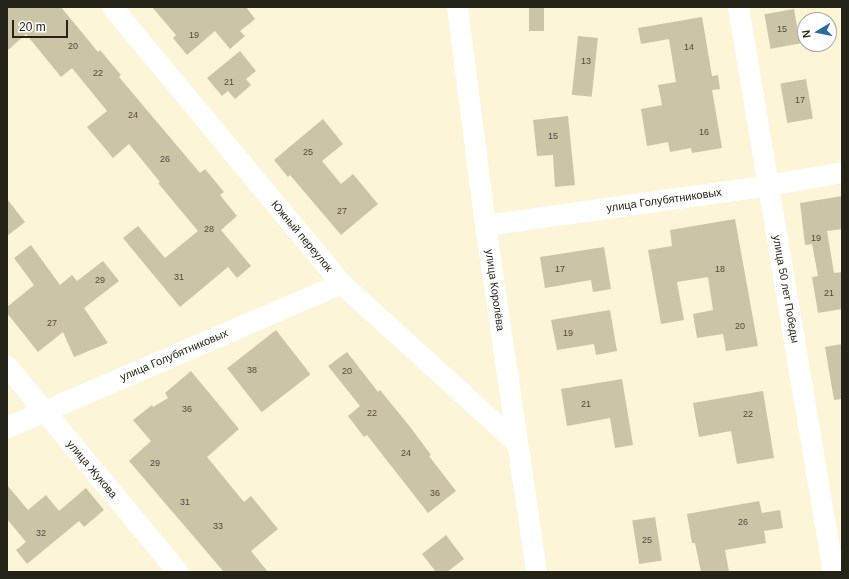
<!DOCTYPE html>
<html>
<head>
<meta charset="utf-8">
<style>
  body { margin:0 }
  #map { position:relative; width:849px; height:579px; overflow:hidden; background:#fcf5d7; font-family:Arial,sans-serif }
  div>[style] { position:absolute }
  .building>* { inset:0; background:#cbc4a7; transform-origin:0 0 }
  .street>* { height:21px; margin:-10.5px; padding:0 10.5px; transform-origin:10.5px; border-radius:10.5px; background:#fff }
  span { translate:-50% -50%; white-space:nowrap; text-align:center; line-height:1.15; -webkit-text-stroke:4px #fff; paint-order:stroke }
  .number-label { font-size:9px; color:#4e4b3b }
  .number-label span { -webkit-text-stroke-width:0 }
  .street-label { font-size:11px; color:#252317 }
  .frame { position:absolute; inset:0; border:8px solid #252317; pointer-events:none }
  .north { position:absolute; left:797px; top:12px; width:40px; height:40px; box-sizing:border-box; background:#fff; border:1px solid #a8a7a2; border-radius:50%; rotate:260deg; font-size:11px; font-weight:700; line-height:16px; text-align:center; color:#252317 }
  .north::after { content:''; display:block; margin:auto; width:14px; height:18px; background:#296ba1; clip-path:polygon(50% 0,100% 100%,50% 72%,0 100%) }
  .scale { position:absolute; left:12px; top:20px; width:56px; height:18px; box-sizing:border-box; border:2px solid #252317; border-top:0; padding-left:5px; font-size:12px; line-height:14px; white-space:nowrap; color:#252317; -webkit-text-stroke:3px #fff; paint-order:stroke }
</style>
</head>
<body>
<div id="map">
  <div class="building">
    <div style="clip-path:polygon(7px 7px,61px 7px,98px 52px,100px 50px,121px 75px,119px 77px,200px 173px,205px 169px,224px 192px,220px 195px,237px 216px,221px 230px,251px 266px,237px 278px,228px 267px,180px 307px,123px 238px,138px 226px,165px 258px,198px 231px,158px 183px,160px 182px,129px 144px,113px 158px,87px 127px,107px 111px,72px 68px,61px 77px,26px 34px,7px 51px)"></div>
    <div style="clip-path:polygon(152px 7px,246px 7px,255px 19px,240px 31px,245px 36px,230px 49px,215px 31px,187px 55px,173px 38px,176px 35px)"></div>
    <div style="left:529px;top:7px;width:15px;height:24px"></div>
    <div style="left:794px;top:9px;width:35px;height:30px;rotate:80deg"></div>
    <div style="clip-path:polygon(702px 17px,712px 76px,718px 75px,720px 89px,712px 90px,722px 148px,692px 153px,691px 148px,670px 152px,668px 142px,647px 146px,641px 109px,662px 105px,658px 85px,676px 82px,669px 39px,641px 44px,638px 28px)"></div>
    <div style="left:578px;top:36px;width:20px;height:59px;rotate:6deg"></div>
    <div style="clip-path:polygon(240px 51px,256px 71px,246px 79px,251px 85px,235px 99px,228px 91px,222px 96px,207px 78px)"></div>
    <div style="left:806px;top:79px;width:40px;height:26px;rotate:80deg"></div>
    <div style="clip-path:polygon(568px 116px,575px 185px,555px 187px,553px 155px,537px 156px,533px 120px)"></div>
    <div style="clip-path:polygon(323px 119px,343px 144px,322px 161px,341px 184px,353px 174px,378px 204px,341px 235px,290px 175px,288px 177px,274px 160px)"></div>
    <div style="clip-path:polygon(842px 196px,842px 229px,827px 231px,834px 273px,842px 272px,842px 309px,818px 313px,812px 277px,818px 276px,812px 244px,805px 245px,800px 203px)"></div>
    <div style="clip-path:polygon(7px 199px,25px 222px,7px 236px)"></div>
    <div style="clip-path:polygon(735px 219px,758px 346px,726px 351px,723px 334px,697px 338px,693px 314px,713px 310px,708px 277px,677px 282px,684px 320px,661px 324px,648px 250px,672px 246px,670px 230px)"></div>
    <div style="clip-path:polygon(31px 245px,60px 285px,72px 275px,77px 281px,103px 261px,119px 281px,84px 308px,108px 343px,74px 357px,63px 332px,38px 352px,7px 313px,7px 307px,34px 285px,14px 258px)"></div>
    <div style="clip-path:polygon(604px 247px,611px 289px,593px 292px,591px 280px,545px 288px,540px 257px)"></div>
    <div style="clip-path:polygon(610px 310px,617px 351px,596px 355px,594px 344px,557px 350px,551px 320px)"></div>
    <div style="left:276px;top:330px;width:56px;height:62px;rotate:52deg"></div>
    <div style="clip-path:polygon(842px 344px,842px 399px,834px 400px,825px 347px)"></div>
    <div style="clip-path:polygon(347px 352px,378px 392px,380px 390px,411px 428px,431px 455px,429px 456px,456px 491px,428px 513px,367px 435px,364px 437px,348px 416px,360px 406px,328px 366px)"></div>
    <div style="clip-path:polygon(191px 371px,239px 429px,207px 457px,244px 502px,251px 496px,278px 529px,251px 551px,268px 572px,224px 572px,129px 461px,151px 441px,133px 420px,152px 405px,153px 407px,168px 398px,165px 393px)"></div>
    <div style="clip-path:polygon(622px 379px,633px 445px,615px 448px,610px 418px,567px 426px,561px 389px)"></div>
    <div style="clip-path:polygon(763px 391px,774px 458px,737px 464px,731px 431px,699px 437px,693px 403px)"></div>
    <div style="clip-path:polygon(7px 485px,28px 510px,46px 495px,59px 511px,86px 488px,104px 510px,84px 527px,79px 521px,27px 564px,16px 550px,26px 542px,7px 519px)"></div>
    <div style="clip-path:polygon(759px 501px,762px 513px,780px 510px,783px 528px,764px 531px,766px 543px,725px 550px,729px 572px,701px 572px,695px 543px,692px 543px,687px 514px)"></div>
    <div style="left:655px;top:517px;width:44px;height:23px;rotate:81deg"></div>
    <div style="clip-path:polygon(446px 535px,464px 559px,447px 572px,436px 572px,422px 554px)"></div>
  </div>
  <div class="street">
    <div style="left:112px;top:7px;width:359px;rotate:50.3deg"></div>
    <div style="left:341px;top:283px;width:236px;rotate:42.3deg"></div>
    <div style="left:457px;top:7px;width:220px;rotate:82.7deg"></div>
    <div style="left:485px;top:225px;width:351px;rotate:81.6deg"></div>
    <div style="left:738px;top:7px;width:573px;rotate:80.46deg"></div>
    <div style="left:485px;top:225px;width:286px;rotate:-8deg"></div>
    <div style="left:768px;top:185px;width:75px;rotate:-10deg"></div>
    <div style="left:7px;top:366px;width:268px;rotate:50.3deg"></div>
    <div style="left:7px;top:427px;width:364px;rotate:-23.3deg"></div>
  </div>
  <div class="number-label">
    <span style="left:782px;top:29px">15</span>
    <span style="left:194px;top:35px">19</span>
    <span style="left:73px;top:46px">20</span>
    <span style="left:689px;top:47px">14</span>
    <span style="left:586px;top:61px">13</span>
    <span style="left:98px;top:73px">22</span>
    <span style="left:229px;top:82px">21</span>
    <span style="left:800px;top:100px">17</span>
    <span style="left:133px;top:115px">24</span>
    <span style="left:704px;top:132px">16</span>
    <span style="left:553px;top:136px">15</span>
    <span style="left:308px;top:152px">25</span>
    <span style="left:165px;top:159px">26</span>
    <span style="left:342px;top:211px">27</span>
    <span style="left:209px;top:229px">28</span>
    <span style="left:816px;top:238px">19</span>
    <span style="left:560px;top:269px">17</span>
    <span style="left:720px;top:269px">18</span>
    <span style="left:179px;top:277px">31</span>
    <span style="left:100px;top:280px">29</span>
    <span style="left:829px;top:293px">21</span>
    <span style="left:52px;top:323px">27</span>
    <span style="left:740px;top:326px">20</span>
    <span style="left:568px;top:333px">19</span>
    <span style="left:252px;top:370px">38</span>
    <span style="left:347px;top:371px">20</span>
    <span style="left:586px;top:404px">21</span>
    <span style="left:187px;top:409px">36</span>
    <span style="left:372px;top:413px">22</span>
    <span style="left:748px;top:414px">22</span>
    <span style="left:406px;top:453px">24</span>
    <span style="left:155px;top:463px">29</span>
    <span style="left:435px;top:493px">36</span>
    <span style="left:185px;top:502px">31</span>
    <span style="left:743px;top:522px">26</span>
    <span style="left:218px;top:526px">33</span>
    <span style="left:41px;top:533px">32</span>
    <span style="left:647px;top:540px">25</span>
  </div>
  <div class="street-label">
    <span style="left:664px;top:200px;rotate:-8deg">улица Голубятниковых</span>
    <span style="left:302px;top:236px;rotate:50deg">Южный переулок</span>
    <span style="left:786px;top:289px;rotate:80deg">улица 50 лет Победы</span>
    <span style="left:495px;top:290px;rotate:82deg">улица Королёва</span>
    <span style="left:174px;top:355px;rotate:-23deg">улица Голубятниковых</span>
    <span style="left:92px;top:469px;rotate:50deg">улица Жукова</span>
  </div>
  <div class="frame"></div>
  <div class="north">N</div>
  <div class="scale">20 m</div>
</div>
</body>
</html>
